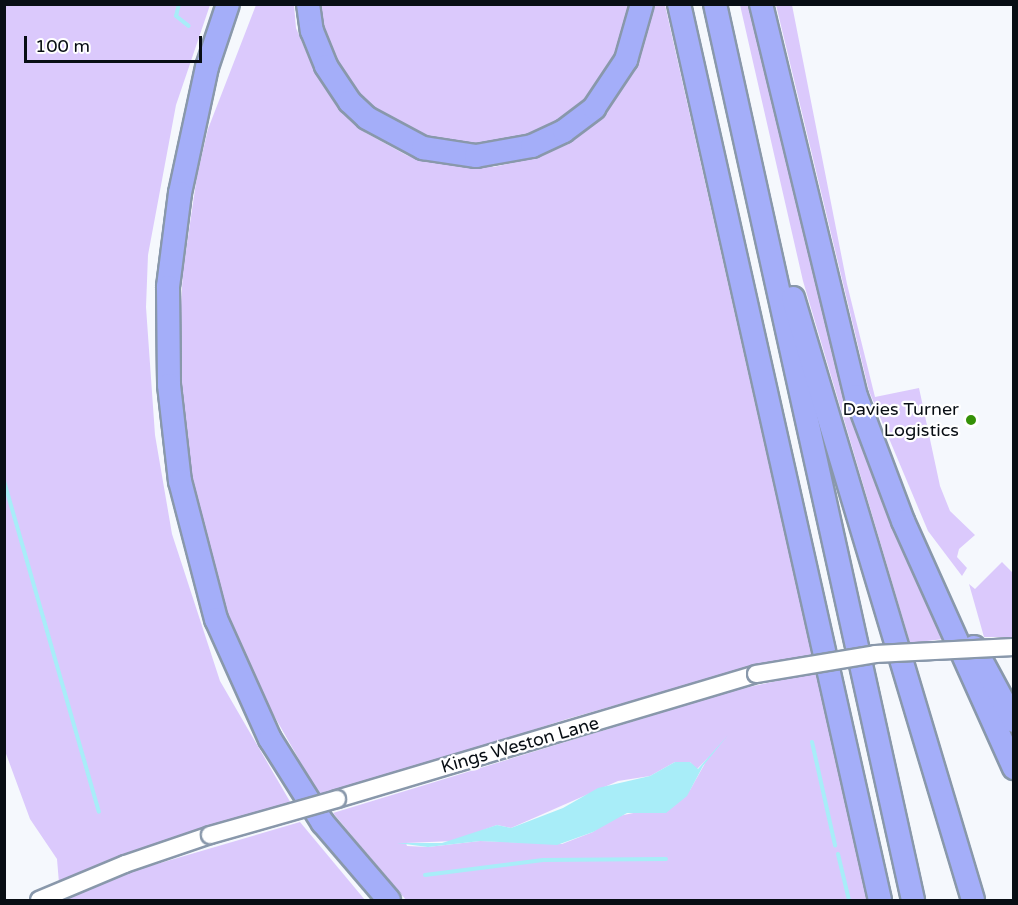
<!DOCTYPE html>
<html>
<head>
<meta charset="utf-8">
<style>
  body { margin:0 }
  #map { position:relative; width:1018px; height:905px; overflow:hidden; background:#f5f8fd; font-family:"Varela Round",sans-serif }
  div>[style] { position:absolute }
  .green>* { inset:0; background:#dbc9fc }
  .water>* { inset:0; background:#a8edf8 }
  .stream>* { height:4px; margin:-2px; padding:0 2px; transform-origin:2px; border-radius:2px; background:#a8edf8 }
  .roads { filter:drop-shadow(2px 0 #8998ab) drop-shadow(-2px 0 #8998ab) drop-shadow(0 2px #8998ab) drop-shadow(0 -2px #8998ab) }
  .secondary>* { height:16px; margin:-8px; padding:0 8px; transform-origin:8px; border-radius:8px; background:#fff }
  .highway>* { height:22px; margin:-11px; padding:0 11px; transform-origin:11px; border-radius:11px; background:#a4aef9 }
  .bridges { filter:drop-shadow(2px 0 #8998ab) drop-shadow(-2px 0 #8998ab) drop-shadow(0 2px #8998ab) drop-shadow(0 -2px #8998ab) }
  .secondary-bridge>* { height:16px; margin:-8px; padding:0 8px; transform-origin:8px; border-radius:8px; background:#fff }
  .dots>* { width:16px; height:16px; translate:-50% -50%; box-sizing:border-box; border:3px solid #fff; border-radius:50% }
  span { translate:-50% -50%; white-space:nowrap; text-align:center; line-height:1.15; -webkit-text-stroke:4.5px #fff; paint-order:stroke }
  .poi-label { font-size:18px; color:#080e14 }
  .right { translate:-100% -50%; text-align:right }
  .street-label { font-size:18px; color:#080e14 }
  .frame { position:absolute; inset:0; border:6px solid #080e14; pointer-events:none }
  .scale { position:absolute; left:24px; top:36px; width:178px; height:27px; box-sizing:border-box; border:3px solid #080e14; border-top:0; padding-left:8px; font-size:18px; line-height:21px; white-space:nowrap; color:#080e14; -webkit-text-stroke:4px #fff; paint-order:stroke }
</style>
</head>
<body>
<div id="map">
  <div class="green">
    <div style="clip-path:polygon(4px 5px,210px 5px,176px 105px,148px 255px,146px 307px,155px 435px,172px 534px,220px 681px,292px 805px,59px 883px,57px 859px,30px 819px,5px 751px)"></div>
    <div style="clip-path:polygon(256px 5px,294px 5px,296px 28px,314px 70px,346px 116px,366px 133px,408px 156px,460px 167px,494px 167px,529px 159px,564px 144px,589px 125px,615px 98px,633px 70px,643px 46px,650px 5px,665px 5px,812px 655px,740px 670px,567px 719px,321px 798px,252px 677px,231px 623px,204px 537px,187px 446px,178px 356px,183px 271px,197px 176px,208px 129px)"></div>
    <div style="clip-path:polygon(317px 5px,630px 5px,618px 50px,587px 98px,543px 131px,493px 145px,442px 144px,405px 132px,360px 99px,327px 52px)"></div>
    <div style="clip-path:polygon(740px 5px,753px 5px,822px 303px,944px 639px,910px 643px,803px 281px)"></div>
    <div style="clip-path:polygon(776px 5px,792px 5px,847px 284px,875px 397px,919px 388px,940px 486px,950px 511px,975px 535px,959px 549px,957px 557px,967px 568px,962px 576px,928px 531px,869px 391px)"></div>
    <div style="clip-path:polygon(1002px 562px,1013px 573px,1013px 637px,984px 637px,969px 584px,975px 589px)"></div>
    <div style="clip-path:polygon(evenodd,816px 672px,867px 900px,406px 900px,333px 813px,736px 690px,816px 672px,708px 758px,690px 790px,648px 810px,614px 817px,593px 832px,562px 844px,480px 841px,428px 847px,407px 846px,406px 843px,453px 841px,497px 825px,511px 828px,618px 781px,650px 776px,675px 762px,690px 762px,696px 770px,708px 758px)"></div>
    <div style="clip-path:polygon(300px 822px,365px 900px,64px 900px,133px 871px)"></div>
  </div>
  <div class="water">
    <div style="clip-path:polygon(728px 735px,703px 766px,687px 796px,666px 813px,627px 813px,593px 832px,557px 845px,480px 841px,428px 847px,397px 843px,442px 843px,497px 825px,511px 828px,563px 808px,598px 788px,650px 776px,675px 762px,690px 762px,698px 769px)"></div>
  </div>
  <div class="stream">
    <div style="left:179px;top:4px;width:12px;rotate:104deg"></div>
    <div style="left:176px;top:16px;width:16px;rotate:38deg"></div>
    <div style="left:4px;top:481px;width:344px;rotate:74deg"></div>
    <div style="left:812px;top:742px;width:106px;rotate:77.4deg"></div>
    <div style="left:838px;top:854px;width:47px;rotate:76.6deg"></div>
    <div style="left:425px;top:875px;width:119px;rotate:-7.2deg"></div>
    <div style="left:543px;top:860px;width:123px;rotate:-0.5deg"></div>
  </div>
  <div class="roads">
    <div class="secondary">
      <div style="left:337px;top:799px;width:437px;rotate:-16.6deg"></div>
      <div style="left:39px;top:900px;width:93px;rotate:-22.7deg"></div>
      <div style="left:125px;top:864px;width:90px;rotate:-18.8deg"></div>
    </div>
    <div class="highway">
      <div style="left:228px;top:4px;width:66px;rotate:108.4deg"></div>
      <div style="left:207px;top:67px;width:129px;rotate:102.1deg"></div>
      <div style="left:180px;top:193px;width:95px;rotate:97.3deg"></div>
      <div style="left:168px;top:287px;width:98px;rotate:89.4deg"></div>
      <div style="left:169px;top:385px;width:97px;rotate:83.5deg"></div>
      <div style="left:180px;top:481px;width:143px;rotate:75.4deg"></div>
      <div style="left:216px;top:619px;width:132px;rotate:65.8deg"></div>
      <div style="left:270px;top:739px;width:99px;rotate:57.8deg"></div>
      <div style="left:323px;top:823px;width:101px;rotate:49.4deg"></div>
      <div style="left:308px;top:4px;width:27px;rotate:82deg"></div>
      <div style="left:312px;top:31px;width:38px;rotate:68deg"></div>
      <div style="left:326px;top:66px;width:43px;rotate:56.3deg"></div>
      <div style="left:350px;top:102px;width:23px;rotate:43deg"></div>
      <div style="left:367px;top:118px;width:64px;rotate:28.2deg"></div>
      <div style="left:423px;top:148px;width:54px;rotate:8.6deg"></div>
      <div style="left:476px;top:156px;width:57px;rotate:-10.1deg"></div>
      <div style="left:532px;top:146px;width:35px;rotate:-25deg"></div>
      <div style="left:564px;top:131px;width:38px;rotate:-37deg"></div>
      <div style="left:594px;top:108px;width:58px;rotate:-56.3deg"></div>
      <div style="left:626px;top:60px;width:58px;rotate:-74.1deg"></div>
      <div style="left:679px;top:4px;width:918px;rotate:77.36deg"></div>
      <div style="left:715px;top:4px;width:918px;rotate:77.54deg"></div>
      <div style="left:761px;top:4px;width:403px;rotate:76.4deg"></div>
      <div style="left:856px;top:396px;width:134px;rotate:69.4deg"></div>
      <div style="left:903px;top:521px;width:271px;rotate:65.8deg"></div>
      <div style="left:793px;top:298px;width:628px;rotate:73.35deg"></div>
      <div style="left:974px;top:647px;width:84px;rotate:61.6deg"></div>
    </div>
  </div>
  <div class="bridges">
    <div class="secondary-bridge">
      <div style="left:756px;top:674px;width:121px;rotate:-9.5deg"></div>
      <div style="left:875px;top:654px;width:139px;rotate:-2.9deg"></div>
      <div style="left:210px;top:835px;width:132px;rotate:-15.8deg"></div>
    </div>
  </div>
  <div class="dots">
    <div style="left:971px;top:420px;background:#359107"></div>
  </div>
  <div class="poi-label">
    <span class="right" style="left:959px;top:420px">Davies Turner<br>Logistics</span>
  </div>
  <div class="street-label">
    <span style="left:520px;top:745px;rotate:-16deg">Kings Weston Lane</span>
  </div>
  <div class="frame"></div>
  <div class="scale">100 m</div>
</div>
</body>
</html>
